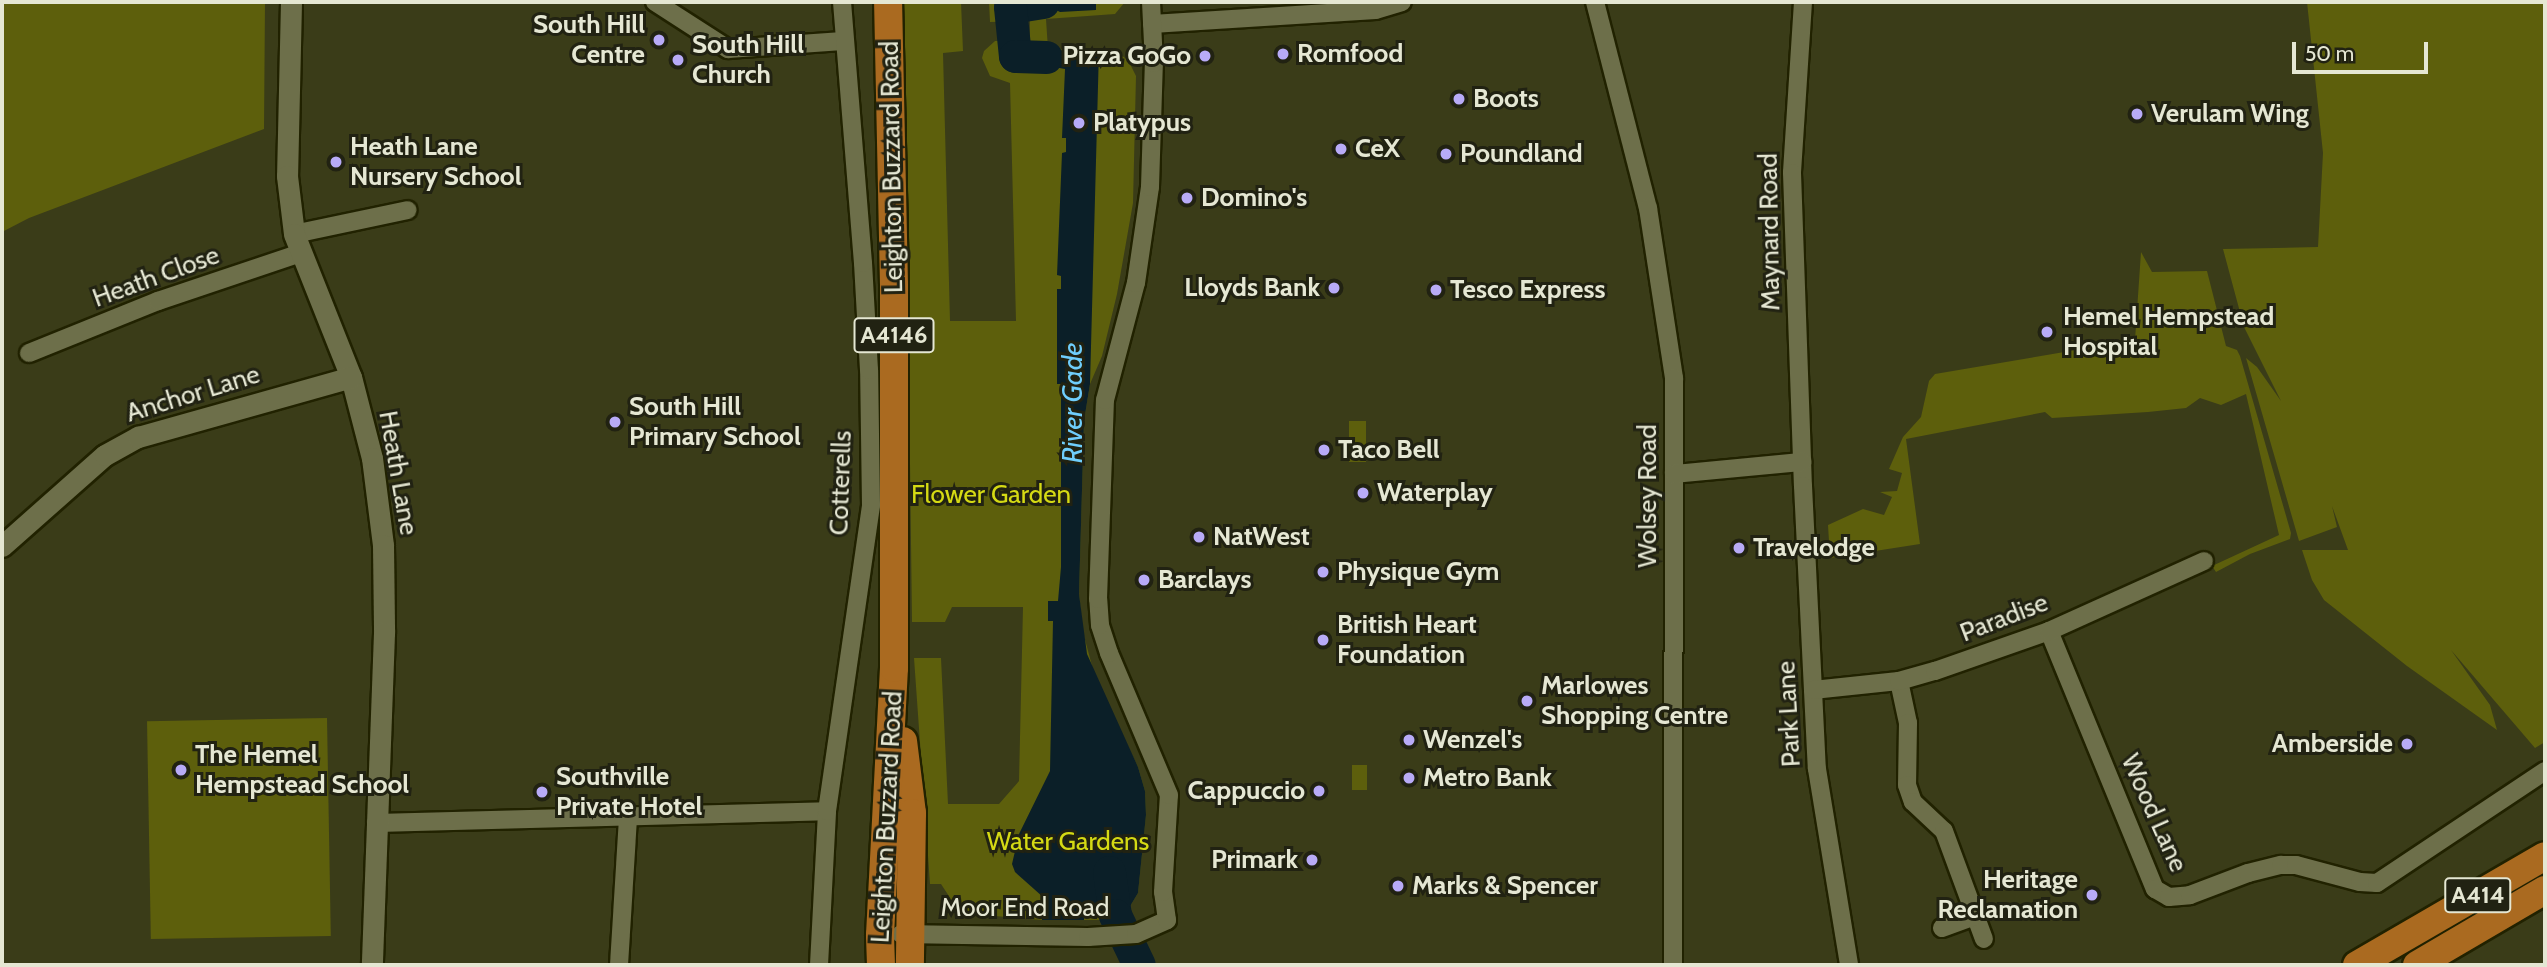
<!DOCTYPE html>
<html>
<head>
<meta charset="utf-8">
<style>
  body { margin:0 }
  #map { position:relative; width:2547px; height:967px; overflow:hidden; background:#3a3c18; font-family:Cabin,sans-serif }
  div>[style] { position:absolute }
  .green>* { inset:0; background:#5d5f0c; transform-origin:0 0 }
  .water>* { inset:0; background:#0b1f28 }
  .river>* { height:33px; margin:-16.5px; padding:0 16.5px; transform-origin:16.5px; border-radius:16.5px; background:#0b1f28 }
  .roads { filter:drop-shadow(2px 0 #212200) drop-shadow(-2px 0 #212200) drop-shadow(0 2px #212200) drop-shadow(0 -2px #212200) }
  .minor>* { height:18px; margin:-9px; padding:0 9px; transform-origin:9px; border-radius:9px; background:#6d6f4a }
  .tertiary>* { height:21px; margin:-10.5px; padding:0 10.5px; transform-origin:10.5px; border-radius:10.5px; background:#6d6f4a }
  .primary>* { height:28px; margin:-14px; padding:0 14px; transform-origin:14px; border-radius:14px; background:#aa6a20 }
  .dots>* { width:19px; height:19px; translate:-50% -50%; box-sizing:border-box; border:4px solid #212212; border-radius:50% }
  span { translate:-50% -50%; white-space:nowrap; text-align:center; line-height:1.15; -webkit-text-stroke:6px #212212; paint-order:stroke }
  .shield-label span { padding:2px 5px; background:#212212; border:2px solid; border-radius:5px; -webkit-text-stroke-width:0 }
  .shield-label { font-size:24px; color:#e5e7d3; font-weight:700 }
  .poi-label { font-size:26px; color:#e5e7d3; font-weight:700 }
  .right { translate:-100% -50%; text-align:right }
  .left { translate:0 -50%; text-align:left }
  .street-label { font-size:26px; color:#e5e7d3 }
  .park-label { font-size:26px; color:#d5da14 }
  .water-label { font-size:28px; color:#6fcefc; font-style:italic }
  .frame { position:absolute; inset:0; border:4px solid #e5e7d3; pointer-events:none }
  .scale { position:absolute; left:2292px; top:42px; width:136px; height:32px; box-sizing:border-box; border:4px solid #e5e7d3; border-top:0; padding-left:9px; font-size:21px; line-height:24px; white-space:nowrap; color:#e5e7d3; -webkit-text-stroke:5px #212212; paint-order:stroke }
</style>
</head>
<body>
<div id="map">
  <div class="green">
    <div style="clip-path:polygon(2px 2px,265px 2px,264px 129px,29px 218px,2px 232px)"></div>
    <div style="clip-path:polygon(901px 2px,961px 2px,963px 51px,943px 53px,950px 321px,1016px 321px,1010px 83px,990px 76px,982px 58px,984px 51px,995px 41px,1021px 40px,1022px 49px,1030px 49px,1030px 21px,990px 22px,989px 2px,1125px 2px,1115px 14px,1046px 19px,1048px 49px,1111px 48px,1128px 60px,1136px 76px,1133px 203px,1117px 294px,1102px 356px,1090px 384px,1084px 421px,1079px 594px,1083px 632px,1095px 677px,1138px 767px,1145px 791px,1146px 815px,1138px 893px,1126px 913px,1109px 920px,1042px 920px,960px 913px,941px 884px,930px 884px,914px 658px,941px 658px,948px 804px,999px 804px,1019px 781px,1023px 607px,952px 607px,945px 622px,912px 622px,905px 63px)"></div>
    <div style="clip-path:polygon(2307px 2px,2545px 2px,2545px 742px,2535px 748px,2451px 650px,2490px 705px,2497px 730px,2407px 666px,2324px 600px,2312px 580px,2302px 550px,2348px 550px,2332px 506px,2337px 527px,2299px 541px,2246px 358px,2257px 367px,2281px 401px,2244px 327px,2223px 249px,2318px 247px,2323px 153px)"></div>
    <div style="clip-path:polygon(2141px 252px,2152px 272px,2207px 271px,2226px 346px,2237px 350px,2240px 356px,2291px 533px,2290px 539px,2250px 554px,2216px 572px,2212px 566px,2279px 535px,2246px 394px,2221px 405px,2200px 398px,2186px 408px,2148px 412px,2052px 418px,2045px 412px,1906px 439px,1920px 544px,1830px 558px,1828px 525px,1863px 509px,1884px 515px,1892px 497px,1880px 492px,1897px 491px,1902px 473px,1889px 469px,1903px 437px,1921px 417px,1929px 381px,1935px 374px,2135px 340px)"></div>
    <div style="left:1366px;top:421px;width:41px;height:17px;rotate:90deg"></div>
    <div style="left:327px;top:718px;width:218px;height:180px;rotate:89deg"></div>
    <div style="left:1352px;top:765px;width:15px;height:25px"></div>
  </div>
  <div class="water">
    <div style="clip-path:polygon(1024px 2px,1096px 2px,1096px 10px,1060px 12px,1048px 6px,1016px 9px,1016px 20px,1006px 21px,1005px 4px)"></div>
    <div style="clip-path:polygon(1009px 41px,1019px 41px,1020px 52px,1099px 49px,1090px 384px,1084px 421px,1079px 594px,1087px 654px,1138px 767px,1145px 791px,1146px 815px,1138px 893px,1126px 913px,1109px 920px,1103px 920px,1102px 916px,1084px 916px,1084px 920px,1042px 920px,1043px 897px,1015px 872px,1012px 864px,1019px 834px,1050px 771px,1053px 621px,1048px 621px,1048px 601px,1058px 601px,1061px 567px,1061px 384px,1057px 384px,1057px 289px,1061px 289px,1061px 276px,1057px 275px,1062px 153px,1066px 152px,1066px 138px,1062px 138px,1065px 69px,1011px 59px)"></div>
  </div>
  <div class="river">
    <div style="left:1043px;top:2px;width:33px;rotate:171deg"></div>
    <div style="left:1010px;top:7px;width:49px;rotate:84.2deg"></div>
    <div style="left:1015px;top:56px;width:31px;rotate:2deg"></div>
    <div style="left:1109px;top:872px;width:43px;rotate:82.1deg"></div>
    <div style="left:1115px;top:915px;width:55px;rotate:64.4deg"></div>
  </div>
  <div class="roads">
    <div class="minor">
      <div style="left:655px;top:2px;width:87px;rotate:32.8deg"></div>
      <div style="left:728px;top:49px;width:115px;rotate:-4deg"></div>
      <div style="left:1595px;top:2px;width:213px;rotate:75.6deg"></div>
      <div style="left:1648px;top:208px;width:172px;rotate:81.3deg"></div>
      <div style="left:1674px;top:378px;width:587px;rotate:90.1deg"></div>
      <div style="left:1803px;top:2px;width:171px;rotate:93.7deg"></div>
      <div style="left:1792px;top:173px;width:313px;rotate:88deg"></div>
      <div style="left:1803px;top:486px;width:283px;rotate:87.2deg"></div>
      <div style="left:1817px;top:769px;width:199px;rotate:80.7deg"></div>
      <div style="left:1152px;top:24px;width:224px;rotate:-3.6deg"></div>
      <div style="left:1376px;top:10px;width:27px;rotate:-17deg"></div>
      <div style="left:294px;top:234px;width:116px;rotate:-11.9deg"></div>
      <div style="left:29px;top:353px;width:139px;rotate:-22deg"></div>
      <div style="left:158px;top:301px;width:151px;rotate:-18.6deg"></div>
      <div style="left:1674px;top:474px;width:129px;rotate:-5.4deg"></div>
      <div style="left:2049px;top:631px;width:279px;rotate:67.7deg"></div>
      <div style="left:2155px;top:889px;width:16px;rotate:30deg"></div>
      <div style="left:2169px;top:897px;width:21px;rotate:-5deg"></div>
      <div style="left:2190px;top:895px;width:62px;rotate:-20.8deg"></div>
      <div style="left:2248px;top:873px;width:34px;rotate:-14deg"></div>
      <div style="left:2281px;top:865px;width:15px"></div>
      <div style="left:2296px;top:865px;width:66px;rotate:14.9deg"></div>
      <div style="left:2360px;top:882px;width:17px;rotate:3deg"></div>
      <div style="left:2377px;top:883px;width:202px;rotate:-33.7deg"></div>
      <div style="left:1899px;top:681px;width:43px;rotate:77.9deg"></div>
      <div style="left:1908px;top:723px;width:62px;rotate:90.9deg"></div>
      <div style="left:1907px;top:785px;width:18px;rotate:71deg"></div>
      <div style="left:1913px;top:802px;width:42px;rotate:43.1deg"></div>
      <div style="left:1944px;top:831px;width:115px;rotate:69.7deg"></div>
      <div style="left:1813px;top:690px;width:86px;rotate:-6deg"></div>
      <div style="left:1899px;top:681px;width:37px;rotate:-16deg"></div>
      <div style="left:1935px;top:671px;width:121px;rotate:-19.3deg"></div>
      <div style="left:2049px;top:631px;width:170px;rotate:-24.3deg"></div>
      <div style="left:376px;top:823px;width:451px;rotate:-1.5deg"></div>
      <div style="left:1942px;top:928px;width:35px;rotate:-20deg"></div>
      <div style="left:901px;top:934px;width:187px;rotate:0.9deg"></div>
      <div style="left:1088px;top:937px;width:48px;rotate:-3.6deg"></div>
      <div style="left:1136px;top:934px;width:34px;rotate:-24deg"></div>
      <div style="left:1167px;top:920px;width:28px;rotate:-98deg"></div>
      <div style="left:1163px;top:892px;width:97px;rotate:-86.5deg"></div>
      <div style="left:1169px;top:795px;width:154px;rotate:-112.9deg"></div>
      <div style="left:1109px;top:653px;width:29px;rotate:-108deg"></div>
      <div style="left:1100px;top:625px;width:26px;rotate:-94deg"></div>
      <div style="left:1098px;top:599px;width:199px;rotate:-88deg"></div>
      <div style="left:1105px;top:400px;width:121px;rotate:-75.2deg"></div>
      <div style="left:1136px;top:283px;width:97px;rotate:-81.7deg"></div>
      <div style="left:1150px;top:187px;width:124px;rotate:-88.2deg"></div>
      <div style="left:1154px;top:63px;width:61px;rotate:-92.8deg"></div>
      <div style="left:619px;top:965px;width:148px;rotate:-86.5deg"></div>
      <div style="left:819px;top:965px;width:154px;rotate:-87deg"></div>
      <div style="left:827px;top:811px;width:309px;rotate:-81.8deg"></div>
      <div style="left:871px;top:505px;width:135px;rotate:-90.8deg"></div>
      <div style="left:869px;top:370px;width:107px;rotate:-93.2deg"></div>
      <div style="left:863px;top:263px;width:262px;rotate:-94.6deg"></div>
    </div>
    <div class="tertiary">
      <div style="left:291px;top:2px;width:174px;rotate:91.3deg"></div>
      <div style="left:287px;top:176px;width:58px;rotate:83.1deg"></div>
      <div style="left:294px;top:234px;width:154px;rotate:68.3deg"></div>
      <div style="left:351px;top:377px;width:84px;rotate:75.5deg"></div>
      <div style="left:372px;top:458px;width:88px;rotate:82.8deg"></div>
      <div style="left:383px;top:545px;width:88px;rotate:89.3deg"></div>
      <div style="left:384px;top:633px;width:332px;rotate:92.1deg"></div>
      <div style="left:2px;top:546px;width:137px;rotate:-41.5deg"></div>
      <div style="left:105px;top:455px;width:38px;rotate:-29deg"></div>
      <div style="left:138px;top:437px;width:221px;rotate:-15.7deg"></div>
    </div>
    <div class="primary">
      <div style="left:903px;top:741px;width:73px;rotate:82.9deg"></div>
      <div style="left:912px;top:813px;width:152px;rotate:90.8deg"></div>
      <div style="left:881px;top:965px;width:30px;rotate:-92deg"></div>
      <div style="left:880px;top:935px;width:267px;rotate:-87deg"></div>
      <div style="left:894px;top:668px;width:383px;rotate:-90deg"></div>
      <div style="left:894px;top:285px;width:283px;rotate:-91.2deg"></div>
      <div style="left:2357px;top:965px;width:217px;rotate:-30.1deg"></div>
      <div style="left:2417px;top:965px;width:148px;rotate:-30.4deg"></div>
    </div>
  </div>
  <div class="dots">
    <div style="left:659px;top:40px;background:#b8abf7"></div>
    <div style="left:1283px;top:54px;background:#b8abf7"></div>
    <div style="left:1205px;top:56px;background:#b8abf7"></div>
    <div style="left:678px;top:60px;background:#b8abf7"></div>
    <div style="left:1459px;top:99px;background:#b8abf7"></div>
    <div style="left:2137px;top:114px;background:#b8abf7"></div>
    <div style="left:1079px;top:123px;background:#b8abf7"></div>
    <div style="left:1341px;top:149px;background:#b8abf7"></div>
    <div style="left:1446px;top:154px;background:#b8abf7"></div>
    <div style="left:336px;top:162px;background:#b8abf7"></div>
    <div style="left:1187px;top:198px;background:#b8abf7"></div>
    <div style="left:1334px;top:288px;background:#b8abf7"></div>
    <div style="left:1436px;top:290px;background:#b8abf7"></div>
    <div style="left:2047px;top:332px;background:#b8abf7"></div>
    <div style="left:615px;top:422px;background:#b8abf7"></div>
    <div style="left:1324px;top:450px;background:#b8abf7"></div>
    <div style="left:1363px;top:493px;background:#b8abf7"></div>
    <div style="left:1199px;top:537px;background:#b8abf7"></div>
    <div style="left:1739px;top:548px;background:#b8abf7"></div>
    <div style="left:1323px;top:572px;background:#b8abf7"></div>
    <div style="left:1144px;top:580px;background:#b8abf7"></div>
    <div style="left:1323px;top:640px;background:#b8abf7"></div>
    <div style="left:1527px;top:701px;background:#b8abf7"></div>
    <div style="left:1409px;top:740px;background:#b8abf7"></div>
    <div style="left:2407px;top:744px;background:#b8abf7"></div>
    <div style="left:181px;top:770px;background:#b8abf7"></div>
    <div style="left:1409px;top:778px;background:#b8abf7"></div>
    <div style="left:1319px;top:791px;background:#b8abf7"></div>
    <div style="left:542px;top:792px;background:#b8abf7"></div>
    <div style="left:1312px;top:860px;background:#b8abf7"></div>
    <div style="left:1398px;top:886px;background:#b8abf7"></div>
    <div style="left:2092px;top:895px;background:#b8abf7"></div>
  </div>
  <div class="shield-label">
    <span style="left:894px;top:335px">A4146</span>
    <span style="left:2478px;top:895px">A414</span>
  </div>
  <div class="poi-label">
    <span class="right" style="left:645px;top:40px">South Hill<br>Centre</span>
    <span class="left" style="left:692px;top:60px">South Hill<br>Church</span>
    <span class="left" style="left:1297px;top:54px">Romfood</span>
    <span class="right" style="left:1191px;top:56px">Pizza GoGo</span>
    <span class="left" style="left:1473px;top:99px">Boots</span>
    <span class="left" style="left:2151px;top:114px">Verulam Wing</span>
    <span class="left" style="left:1093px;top:123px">Platypus</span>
    <span class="left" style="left:350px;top:162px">Heath Lane<br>Nursery School</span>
    <span class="left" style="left:1355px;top:149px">CeX</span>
    <span class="left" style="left:1460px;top:154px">Poundland</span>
    <span class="left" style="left:1201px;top:198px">Domino's</span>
    <span class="right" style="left:1320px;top:288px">Lloyds Bank</span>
    <span class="left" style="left:1450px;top:290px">Tesco Express</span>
    <span class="left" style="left:2063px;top:332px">Hemel Hempstead<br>Hospital</span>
    <span class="left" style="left:629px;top:422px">South Hill<br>Primary School</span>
    <span class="left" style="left:1338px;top:450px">Taco Bell</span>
    <span class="left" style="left:1377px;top:493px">Waterplay</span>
    <span class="left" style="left:1213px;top:537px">NatWest</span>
    <span class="left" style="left:1753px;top:548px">Travelodge</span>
    <span class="left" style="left:1337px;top:572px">Physique Gym</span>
    <span class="left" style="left:1158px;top:580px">Barclays</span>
    <span class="left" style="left:1337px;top:640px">British Heart<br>Foundation</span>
    <span class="left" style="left:1541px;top:701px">Marlowes<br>Shopping Centre</span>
    <span class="left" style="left:1423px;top:740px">Wenzel's</span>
    <span class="right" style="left:2393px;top:744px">Amberside</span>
    <span class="left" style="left:195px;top:770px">The Hemel<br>Hempstead School</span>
    <span class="left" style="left:556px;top:792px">Southville<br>Private Hotel</span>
    <span class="left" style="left:1423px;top:778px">Metro Bank</span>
    <span class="right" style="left:1305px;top:791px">Cappuccio</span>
    <span class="right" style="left:1298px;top:860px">Primark</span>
    <span class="right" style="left:2078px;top:895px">Heritage<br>Reclamation</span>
    <span class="left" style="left:1412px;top:886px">Marks &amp; Spencer</span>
  </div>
  <div class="street-label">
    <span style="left:892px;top:167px;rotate:-91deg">Leighton Buzzard Road</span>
    <span style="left:1770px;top:232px;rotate:-91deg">Maynard Road</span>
    <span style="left:156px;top:277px;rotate:-20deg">Heath Close</span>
    <span style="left:193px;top:394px;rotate:-17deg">Anchor Lane</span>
    <span style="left:398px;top:473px;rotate:80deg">Heath Lane</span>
    <span style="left:841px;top:483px;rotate:-88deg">Cotterells</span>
    <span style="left:1648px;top:496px;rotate:-90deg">Wolsey Road</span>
    <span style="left:2004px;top:618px;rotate:-21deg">Paradise</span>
    <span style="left:1789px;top:714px;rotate:-93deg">Park Lane</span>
    <span style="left:2154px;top:813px;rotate:66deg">Wood Lane</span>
    <span style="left:887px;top:817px;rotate:-87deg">Leighton Buzzard Road</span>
    <span style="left:1025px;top:908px">Moor End Road</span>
  </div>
  <div class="park-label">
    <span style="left:991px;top:495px">Flower Garden</span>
    <span style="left:1068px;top:842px">Water Gardens</span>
  </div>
  <div class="water-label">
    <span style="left:1072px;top:403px;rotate:-90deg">River Gade</span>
  </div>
  <div class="frame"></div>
  <div class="scale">50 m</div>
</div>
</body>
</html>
